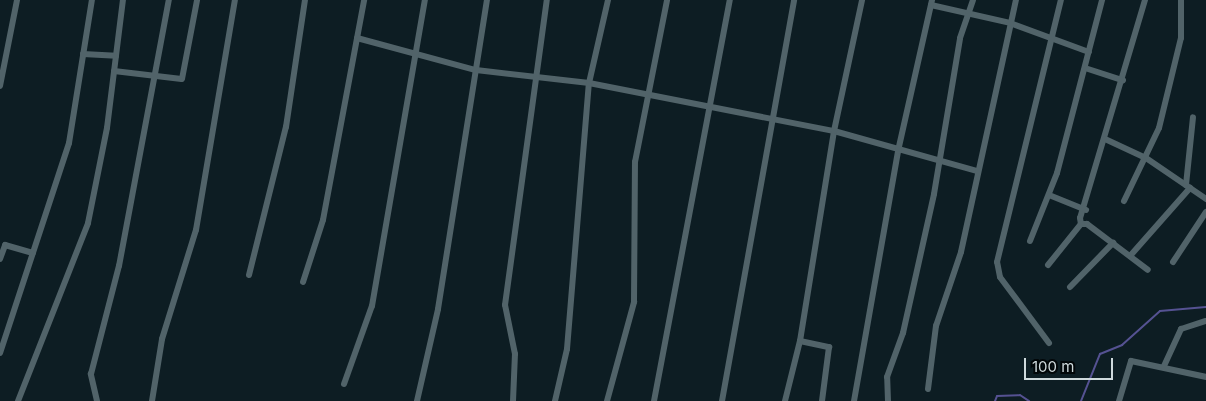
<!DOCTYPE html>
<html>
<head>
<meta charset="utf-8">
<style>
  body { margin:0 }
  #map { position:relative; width:1206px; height:401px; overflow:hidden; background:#0d1d23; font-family:Inter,sans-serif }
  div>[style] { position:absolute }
  .stream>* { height:2px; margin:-1px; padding:0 1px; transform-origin:1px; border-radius:1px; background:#555292 }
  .street>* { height:6px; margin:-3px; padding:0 3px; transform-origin:3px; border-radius:3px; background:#516369 }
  span { translate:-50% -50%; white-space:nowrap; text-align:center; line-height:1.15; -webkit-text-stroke:4px #020709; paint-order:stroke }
  .scale { position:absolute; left:1024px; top:358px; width:89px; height:22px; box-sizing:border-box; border:2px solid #ced9dc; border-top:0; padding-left:6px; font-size:15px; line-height:18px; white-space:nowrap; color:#ced9dc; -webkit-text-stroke:4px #020709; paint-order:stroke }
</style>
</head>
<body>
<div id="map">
  <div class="stream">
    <div style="left:995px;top:401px;width:5px;rotate:-68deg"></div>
    <div style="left:997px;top:396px;width:23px;rotate:-2deg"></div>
    <div style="left:1020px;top:395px;width:11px;rotate:34deg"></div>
    <div style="left:1081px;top:401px;width:51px;rotate:-68deg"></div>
    <div style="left:1100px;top:354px;width:24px;rotate:-22deg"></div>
    <div style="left:1122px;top:345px;width:51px;rotate:-41.8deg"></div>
    <div style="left:1160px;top:311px;width:46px;rotate:-5deg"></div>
  </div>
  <div class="street">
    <div style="left:1145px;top:0;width:227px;rotate:106.6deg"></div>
    <div style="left:1080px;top:218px;width:6px;rotate:81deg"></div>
    <div style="left:1081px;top:224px;width:6px"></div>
    <div style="left:1087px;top:224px;width:76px;rotate:37deg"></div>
    <div style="left:931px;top:5px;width:81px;rotate:12.8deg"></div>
    <div style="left:1010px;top:23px;width:84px;rotate:20.2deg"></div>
    <div style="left:357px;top:38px;width:123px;rotate:15.1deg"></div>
    <div style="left:476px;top:70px;width:114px;rotate:6.6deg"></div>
    <div style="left:589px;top:83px;width:250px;rotate:11.1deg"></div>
    <div style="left:834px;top:131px;width:148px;rotate:15.6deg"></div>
    <div style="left:83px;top:54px;width:33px;rotate:3deg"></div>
    <div style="left:1085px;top:68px;width:40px;rotate:18deg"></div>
    <div style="left:114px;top:71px;width:68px;rotate:6.7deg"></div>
    <div style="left:182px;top:79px;width:80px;rotate:-79.2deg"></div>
    <div style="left:0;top:86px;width:88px;rotate:-78.8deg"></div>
    <div style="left:1105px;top:139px;width:45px;rotate:24.9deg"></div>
    <div style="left:1146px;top:158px;width:73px;rotate:34.3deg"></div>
    <div style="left:1186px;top:185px;width:68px;rotate:-84.1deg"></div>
    <div style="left:1049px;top:195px;width:40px;rotate:22deg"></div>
    <div style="left:1124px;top:201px;width:81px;rotate:-64.4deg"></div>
    <div style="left:1159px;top:128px;width:93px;rotate:-76.3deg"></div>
    <div style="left:1181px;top:38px;width:38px;rotate:-90deg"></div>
    <div style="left:1030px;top:241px;width:73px;rotate:-68.3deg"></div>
    <div style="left:1057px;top:173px;width:179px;rotate:-75.4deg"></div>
    <div style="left:1130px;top:256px;width:91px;rotate:-48.6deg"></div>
    <div style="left:0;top:259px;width:15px;rotate:-70deg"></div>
    <div style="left:5px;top:245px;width:29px;rotate:16deg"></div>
    <div style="left:1173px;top:262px;width:60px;rotate:-56.6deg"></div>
    <div style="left:1048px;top:265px;width:53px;rotate:-51.2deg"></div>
    <div style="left:249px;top:275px;width:153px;rotate:-76deg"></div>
    <div style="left:286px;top:127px;width:128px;rotate:-81.5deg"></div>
    <div style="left:303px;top:282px;width:65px;rotate:-72.1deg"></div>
    <div style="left:323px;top:220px;width:224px;rotate:-79.4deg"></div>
    <div style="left:1070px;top:287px;width:62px;rotate:-45.7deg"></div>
    <div style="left:800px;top:341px;width:30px;rotate:12deg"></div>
    <div style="left:829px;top:347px;width:54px;rotate:97.4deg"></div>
    <div style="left:1049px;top:343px;width:82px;rotate:-126.6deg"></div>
    <div style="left:1000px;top:277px;width:15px;rotate:-101deg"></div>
    <div style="left:997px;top:262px;width:270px;rotate:-76.3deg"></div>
    <div style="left:0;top:353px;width:221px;rotate:-71.8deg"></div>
    <div style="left:69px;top:143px;width:145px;rotate:-80.9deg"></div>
    <div style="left:1164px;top:366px;width:41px;rotate:-65.3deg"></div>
    <div style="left:1181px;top:329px;width:26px;rotate:-18deg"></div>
    <div style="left:344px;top:384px;width:83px;rotate:-70.3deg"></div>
    <div style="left:372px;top:306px;width:311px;rotate:-80.2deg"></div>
    <div style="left:928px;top:389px;width:64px;rotate:-82.8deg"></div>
    <div style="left:936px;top:326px;width:78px;rotate:-71.3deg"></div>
    <div style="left:961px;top:252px;width:258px;rotate:-77.7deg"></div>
    <div style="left:18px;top:401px;width:191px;rotate:-68.5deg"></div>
    <div style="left:88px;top:223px;width:97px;rotate:-78.7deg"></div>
    <div style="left:107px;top:128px;width:129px;rotate:-82.9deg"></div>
    <div style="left:97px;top:401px;width:28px;rotate:-103deg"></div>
    <div style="left:91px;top:374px;width:112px;rotate:-75.5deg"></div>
    <div style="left:119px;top:266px;width:271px;rotate:-79.4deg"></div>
    <div style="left:152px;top:401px;width:63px;rotate:-80.8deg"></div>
    <div style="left:162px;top:339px;width:114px;rotate:-72.7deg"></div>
    <div style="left:196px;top:230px;width:233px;rotate:-80.4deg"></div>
    <div style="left:417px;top:401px;width:94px;rotate:-77.1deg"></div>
    <div style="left:438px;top:309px;width:313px;rotate:-81deg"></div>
    <div style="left:513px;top:401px;width:47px;rotate:-87.6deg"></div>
    <div style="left:515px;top:354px;width:50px;rotate:-101.5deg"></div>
    <div style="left:505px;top:305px;width:308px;rotate:-82.2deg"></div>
    <div style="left:555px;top:401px;width:53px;rotate:-77deg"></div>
    <div style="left:567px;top:349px;width:267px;rotate:-85.3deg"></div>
    <div style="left:589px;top:83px;width:85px;rotate:-77.1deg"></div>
    <div style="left:607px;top:401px;width:103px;rotate:-74.7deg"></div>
    <div style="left:634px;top:302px;width:140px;rotate:-89.6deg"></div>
    <div style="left:635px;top:162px;width:165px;rotate:-78.8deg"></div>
    <div style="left:654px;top:401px;width:408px;rotate:-79.3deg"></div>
    <div style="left:722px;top:401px;width:407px;rotate:-79.8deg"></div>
    <div style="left:785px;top:401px;width:62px;rotate:-76deg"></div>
    <div style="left:800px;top:341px;width:213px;rotate:-80.8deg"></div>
    <div style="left:834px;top:131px;width:134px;rotate:-77.9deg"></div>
    <div style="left:854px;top:401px;width:254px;rotate:-80deg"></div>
    <div style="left:898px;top:151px;width:155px;rotate:-77.3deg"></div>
    <div style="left:888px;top:401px;width:24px;rotate:-92deg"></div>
    <div style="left:887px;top:377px;width:47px;rotate:-70deg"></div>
    <div style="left:903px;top:333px;width:142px;rotate:-77.4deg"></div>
    <div style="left:934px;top:194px;width:158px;rotate:-80.5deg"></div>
    <div style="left:960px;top:38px;width:40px;rotate:-71.1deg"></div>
    <div style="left:1119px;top:401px;width:42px;rotate:-73.3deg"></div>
    <div style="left:1131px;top:361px;width:77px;rotate:12deg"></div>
  </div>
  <div class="scale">100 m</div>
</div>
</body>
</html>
